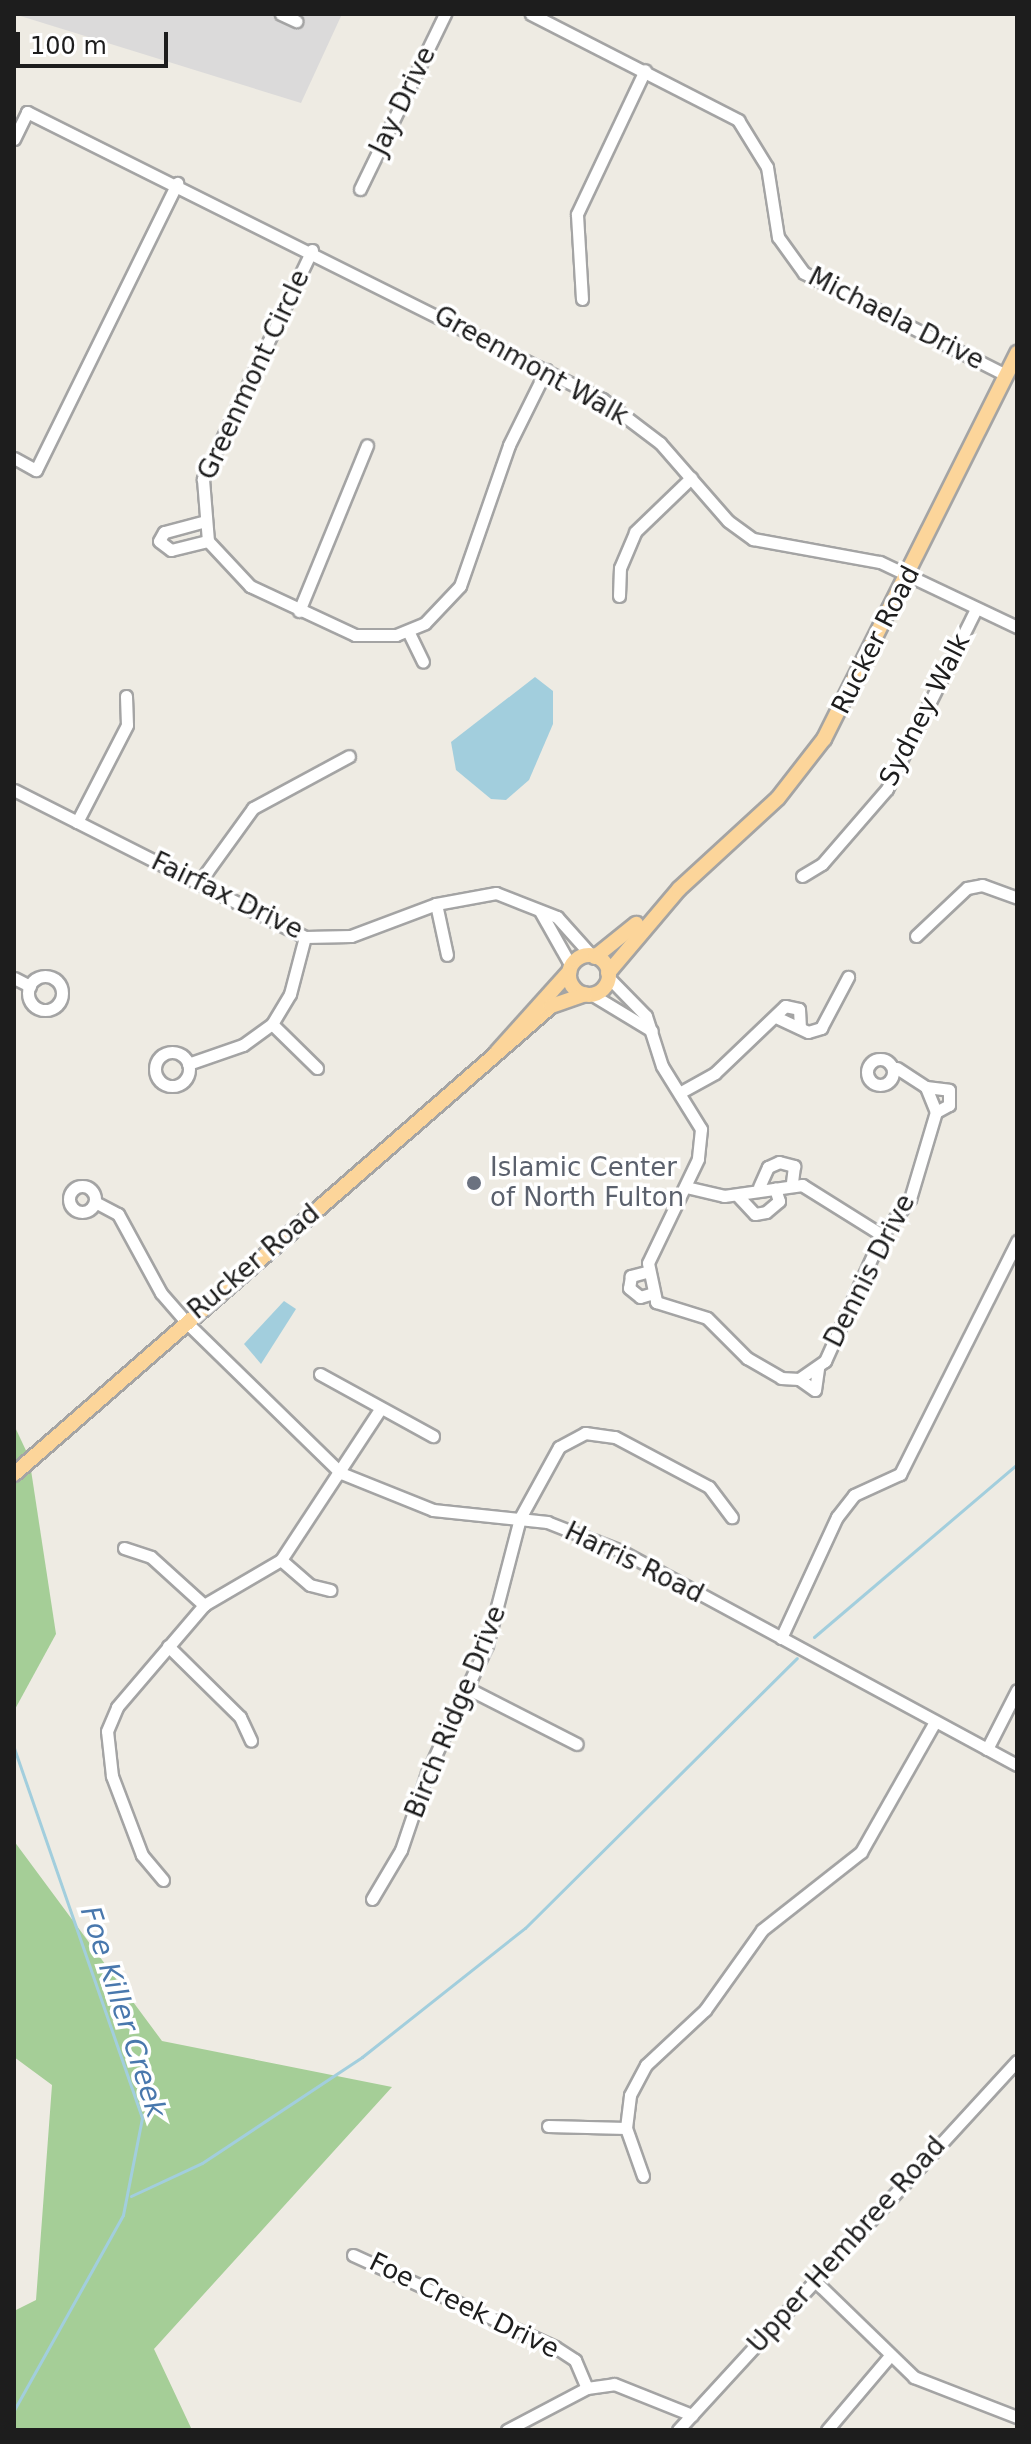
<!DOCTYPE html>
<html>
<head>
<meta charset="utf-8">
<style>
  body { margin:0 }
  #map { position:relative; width:1031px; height:2444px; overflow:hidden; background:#eeebe3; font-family:"DejaVu Sans",sans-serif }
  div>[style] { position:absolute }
  .residential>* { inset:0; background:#dbdada }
  .forest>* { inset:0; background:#a5ce97 }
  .water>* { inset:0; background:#a2cedd }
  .stream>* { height:3px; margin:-1.5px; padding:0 1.5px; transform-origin:1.5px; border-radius:1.5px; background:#a2cedd }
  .roads { filter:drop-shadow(2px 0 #a4a4a4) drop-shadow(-2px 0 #a4a4a4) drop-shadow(0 2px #a4a4a4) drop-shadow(0 -2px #a4a4a4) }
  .minor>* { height:11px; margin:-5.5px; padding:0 5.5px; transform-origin:5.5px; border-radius:5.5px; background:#fff }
  .minor>.ring { margin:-5.5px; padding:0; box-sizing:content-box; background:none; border:11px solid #fff; border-radius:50% }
  .major>* { height:14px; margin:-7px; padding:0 7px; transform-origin:7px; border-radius:7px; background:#fcd59a }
  .major>.ring { margin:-7px; padding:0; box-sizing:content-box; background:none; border:14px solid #fcd59a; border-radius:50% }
  .dots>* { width:22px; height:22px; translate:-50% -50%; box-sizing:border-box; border:4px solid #fff; border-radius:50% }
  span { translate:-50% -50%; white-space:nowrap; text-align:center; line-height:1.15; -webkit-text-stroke:7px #fff; paint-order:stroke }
  .street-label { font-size:26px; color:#1d1d1d }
  .worship-label { font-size:26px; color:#5b616d }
  .left { translate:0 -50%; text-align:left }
  .water-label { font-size:28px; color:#4978ad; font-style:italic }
  .frame { position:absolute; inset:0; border:16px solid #1d1d1d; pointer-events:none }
  .scale { position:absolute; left:16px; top:32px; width:152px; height:36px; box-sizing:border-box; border:4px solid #1d1d1d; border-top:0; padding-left:10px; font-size:24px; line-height:28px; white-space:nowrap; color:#1d1d1d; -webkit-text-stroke:6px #fff; paint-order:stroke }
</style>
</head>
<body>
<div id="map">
  <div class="residential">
    <div style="clip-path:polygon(14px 14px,342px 14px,301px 103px)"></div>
  </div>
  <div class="forest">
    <div style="clip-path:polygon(14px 1425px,29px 1457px,56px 1634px,14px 1711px)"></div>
    <div style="clip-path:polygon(14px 1841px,162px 2041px,392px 2087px,154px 2349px,192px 2430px,14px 2430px,14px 2311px,36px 2300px,52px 2085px,14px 2057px)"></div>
  </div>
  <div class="water">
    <div style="clip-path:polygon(535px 677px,553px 691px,553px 724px,529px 780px,506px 800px,491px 799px,456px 770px,451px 742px)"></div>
    <div style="clip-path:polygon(284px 1301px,296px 1309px,261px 1364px,244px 1344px)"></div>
  </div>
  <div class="stream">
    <div style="left:814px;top:1637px;width:267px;rotate:-40.4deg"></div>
    <div style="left:14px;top:1748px;width:392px;rotate:70.9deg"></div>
    <div style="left:142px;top:2118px;width:99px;rotate:101.1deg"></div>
    <div style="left:123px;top:2215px;width:223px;rotate:119.2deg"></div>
    <div style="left:131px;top:2196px;width:78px;rotate:-24.9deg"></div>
    <div style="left:202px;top:2163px;width:192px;rotate:-33.5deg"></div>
    <div style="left:362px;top:2057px;width:208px;rotate:-38.4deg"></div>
    <div style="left:525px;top:1928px;width:383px;rotate:-44.8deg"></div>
  </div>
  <div class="roads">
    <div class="minor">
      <div style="left:281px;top:14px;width:17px;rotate:25deg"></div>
      <div style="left:531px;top:14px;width:233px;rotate:27.1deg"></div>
      <div style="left:738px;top:120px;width:55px;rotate:58.3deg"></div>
      <div style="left:767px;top:167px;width:71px;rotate:81.1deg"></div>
      <div style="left:778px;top:237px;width:44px;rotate:54.2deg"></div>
      <div style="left:804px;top:273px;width:226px;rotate:26.8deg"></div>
      <div style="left:14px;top:139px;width:30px;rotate:-64deg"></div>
      <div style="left:27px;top:112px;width:643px;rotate:26.53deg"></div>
      <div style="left:602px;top:399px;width:73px;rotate:37.2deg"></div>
      <div style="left:660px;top:443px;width:103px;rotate:48.9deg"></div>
      <div style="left:728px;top:521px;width:31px;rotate:36deg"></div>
      <div style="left:753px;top:539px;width:129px;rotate:10.3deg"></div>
      <div style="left:880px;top:562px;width:152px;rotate:25.4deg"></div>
      <div style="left:360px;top:189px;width:195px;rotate:-64.1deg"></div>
      <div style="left:312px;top:250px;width:254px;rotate:115.5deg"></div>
      <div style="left:203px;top:479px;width:62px;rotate:85.4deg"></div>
      <div style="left:208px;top:541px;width:62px;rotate:47deg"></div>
      <div style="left:250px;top:586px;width:116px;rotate:25deg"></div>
      <div style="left:355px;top:635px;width:41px"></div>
      <div style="left:396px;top:635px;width:31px;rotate:-22deg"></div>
      <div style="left:425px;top:623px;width:51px;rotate:-46.6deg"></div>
      <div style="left:460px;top:586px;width:149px;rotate:-70.8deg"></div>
      <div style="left:509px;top:445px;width:84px;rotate:-63.7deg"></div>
      <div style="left:582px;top:299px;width:85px;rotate:-93.4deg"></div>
      <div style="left:577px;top:214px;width:159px;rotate:-64.7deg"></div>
      <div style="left:14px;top:458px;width:25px;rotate:29deg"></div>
      <div style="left:36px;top:470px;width:320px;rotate:-63.8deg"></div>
      <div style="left:202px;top:522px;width:39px;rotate:165deg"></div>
      <div style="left:164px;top:532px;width:10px;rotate:119deg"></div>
      <div style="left:159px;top:541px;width:15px;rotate:37deg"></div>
      <div style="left:171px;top:550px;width:38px;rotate:-14deg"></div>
      <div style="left:619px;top:596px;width:28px;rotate:-88deg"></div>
      <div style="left:620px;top:568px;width:39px;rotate:-67deg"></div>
      <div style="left:635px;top:532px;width:78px;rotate:-44deg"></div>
      <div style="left:299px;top:611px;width:179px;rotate:-67.7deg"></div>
      <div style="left:408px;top:631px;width:34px;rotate:64deg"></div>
      <div style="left:14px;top:790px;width:326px;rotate:26.8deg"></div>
      <div style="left:305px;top:937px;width:46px;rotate:-1.2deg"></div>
      <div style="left:351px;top:936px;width:91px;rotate:-20.6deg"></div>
      <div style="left:436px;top:904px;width:61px;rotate:-10.4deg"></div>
      <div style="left:496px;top:893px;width:66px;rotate:21.5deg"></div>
      <div style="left:557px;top:917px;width:52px;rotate:48.1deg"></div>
      <div style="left:77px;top:822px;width:109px;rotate:-62.7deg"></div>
      <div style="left:127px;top:725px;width:29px;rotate:-92deg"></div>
      <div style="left:802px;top:876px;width:23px;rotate:-31deg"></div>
      <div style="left:822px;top:864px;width:99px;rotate:-49.1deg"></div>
      <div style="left:887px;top:789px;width:201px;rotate:-63.7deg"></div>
      <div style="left:198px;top:884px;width:94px;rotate:-54.1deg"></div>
      <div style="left:253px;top:808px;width:109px;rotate:-28.4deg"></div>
      <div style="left:436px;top:904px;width:52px;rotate:77.8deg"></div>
      <div style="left:540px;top:911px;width:63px;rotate:60.6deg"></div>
      <div style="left:916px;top:936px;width:70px;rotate:-43.3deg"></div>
      <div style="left:967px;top:888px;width:15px;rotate:-11deg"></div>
      <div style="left:982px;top:885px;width:37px;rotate:20deg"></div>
      <div class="ring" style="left:28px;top:976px;width:23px;height:23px"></div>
      <div style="left:608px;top:977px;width:54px;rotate:45.7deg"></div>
      <div style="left:646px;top:1016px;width:52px;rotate:72.3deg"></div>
      <div style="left:662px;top:1066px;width:74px;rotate:58.2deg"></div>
      <div style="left:701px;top:1129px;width:30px;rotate:96deg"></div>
      <div style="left:698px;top:1159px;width:115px;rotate:115.7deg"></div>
      <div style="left:648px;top:1263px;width:40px;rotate:78deg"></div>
      <div style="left:656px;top:1302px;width:53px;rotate:17.4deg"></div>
      <div style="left:707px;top:1318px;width:57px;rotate:45deg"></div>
      <div style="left:747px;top:1358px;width:39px;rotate:30deg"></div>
      <div style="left:781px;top:1378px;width:18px;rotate:3deg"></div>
      <div style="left:799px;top:1379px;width:32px;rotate:-35deg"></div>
      <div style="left:825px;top:1361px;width:138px;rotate:-65.7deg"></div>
      <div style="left:882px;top:1235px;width:46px;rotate:-52.1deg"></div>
      <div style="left:910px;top:1199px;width:91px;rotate:-73.4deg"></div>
      <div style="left:936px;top:1112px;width:27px;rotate:-112deg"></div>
      <div style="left:926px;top:1087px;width:35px;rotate:-147deg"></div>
      <div style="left:14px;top:978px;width:18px;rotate:27deg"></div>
      <div style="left:591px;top:994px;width:71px;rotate:31.2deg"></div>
      <div style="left:778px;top:1018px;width:33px;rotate:25deg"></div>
      <div style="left:808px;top:1032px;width:14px;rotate:-17deg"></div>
      <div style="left:821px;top:1028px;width:58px;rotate:-62.1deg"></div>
      <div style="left:272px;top:1024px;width:63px;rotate:44.4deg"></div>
      <div class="ring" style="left:155px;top:1052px;width:23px;height:23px"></div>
      <div class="ring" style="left:867px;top:1059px;width:15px;height:15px"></div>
      <div style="left:188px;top:1064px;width:58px;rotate:-19.1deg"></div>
      <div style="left:243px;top:1045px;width:36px;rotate:-36deg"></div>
      <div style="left:272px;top:1024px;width:35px;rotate:-59deg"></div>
      <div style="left:290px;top:994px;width:59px;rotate:-75.3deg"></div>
      <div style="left:926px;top:1087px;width:23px;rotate:7deg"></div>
      <div style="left:949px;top:1090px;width:15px;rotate:90deg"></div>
      <div style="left:949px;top:1105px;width:15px;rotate:152deg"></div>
      <div style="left:681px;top:1092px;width:39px;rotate:-29deg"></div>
      <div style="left:715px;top:1073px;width:97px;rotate:-43.7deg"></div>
      <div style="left:785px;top:1006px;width:14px;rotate:12deg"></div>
      <div style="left:799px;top:1009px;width:19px;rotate:87deg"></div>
      <div class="ring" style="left:69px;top:1186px;width:15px;height:15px"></div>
      <div style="left:686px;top:1187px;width:39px;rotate:13deg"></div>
      <div style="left:724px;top:1196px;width:79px;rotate:-8deg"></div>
      <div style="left:802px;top:1185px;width:94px;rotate:32deg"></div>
      <div style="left:759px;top:1187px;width:22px;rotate:-66deg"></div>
      <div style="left:768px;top:1167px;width:12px;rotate:-24deg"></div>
      <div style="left:779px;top:1162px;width:16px;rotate:15deg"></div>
      <div style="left:794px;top:1166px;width:16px;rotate:97deg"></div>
      <div style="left:737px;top:1195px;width:26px;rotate:47deg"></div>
      <div style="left:755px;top:1214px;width:11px;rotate:-10deg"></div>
      <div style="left:766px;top:1212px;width:17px;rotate:-40deg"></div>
      <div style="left:779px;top:1201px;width:13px;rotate:-108deg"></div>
      <div style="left:95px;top:1202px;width:26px;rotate:28deg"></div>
      <div style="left:118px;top:1214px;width:90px;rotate:61.4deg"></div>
      <div style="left:161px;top:1293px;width:37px;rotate:49deg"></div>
      <div style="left:185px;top:1321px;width:218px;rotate:44.3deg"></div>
      <div style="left:341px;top:1473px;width:99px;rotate:21.9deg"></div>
      <div style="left:433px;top:1510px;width:115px;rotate:6deg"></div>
      <div style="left:547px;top:1522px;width:79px;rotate:21.4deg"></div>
      <div style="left:621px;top:1551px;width:450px;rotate:28.4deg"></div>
      <div style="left:646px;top:1272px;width:16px;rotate:165deg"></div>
      <div style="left:631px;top:1276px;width:12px;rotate:99deg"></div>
      <div style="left:629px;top:1288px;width:14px;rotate:39deg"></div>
      <div style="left:640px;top:1297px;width:14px;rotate:-17deg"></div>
      <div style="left:320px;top:1374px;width:129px;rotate:28.8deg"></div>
      <div style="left:799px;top:1379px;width:19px;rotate:35deg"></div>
      <div style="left:815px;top:1390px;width:22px;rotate:-82deg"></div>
      <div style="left:124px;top:1548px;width:28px;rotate:18deg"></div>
      <div style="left:151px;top:1557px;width:72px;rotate:42.2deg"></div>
      <div style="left:281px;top:1560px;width:38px;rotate:41deg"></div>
      <div style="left:310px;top:1585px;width:21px;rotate:14deg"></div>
      <div style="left:781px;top:1638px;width:133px;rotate:-65.2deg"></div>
      <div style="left:837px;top:1517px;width:28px;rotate:-52deg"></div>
      <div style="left:854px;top:1495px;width:51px;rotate:-24.5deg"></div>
      <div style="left:900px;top:1474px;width:261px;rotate:-63.3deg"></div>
      <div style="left:168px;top:1646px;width:101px;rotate:44.6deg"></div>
      <div style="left:240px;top:1717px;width:26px;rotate:65deg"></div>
      <div style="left:467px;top:1688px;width:123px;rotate:27deg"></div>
      <div style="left:987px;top:1749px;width:66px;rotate:-63deg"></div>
      <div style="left:163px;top:1880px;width:33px;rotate:-130deg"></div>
      <div style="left:142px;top:1855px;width:85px;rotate:-110.8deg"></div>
      <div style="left:112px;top:1776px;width:45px;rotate:-96.3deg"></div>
      <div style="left:107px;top:1731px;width:26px;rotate:-67deg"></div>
      <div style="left:117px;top:1707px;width:134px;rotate:-49.5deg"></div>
      <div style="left:204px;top:1605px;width:89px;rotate:-30.3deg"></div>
      <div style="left:281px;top:1560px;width:178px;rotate:-56.7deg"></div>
      <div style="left:372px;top:1899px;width:57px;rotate:-59.4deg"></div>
      <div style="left:401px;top:1850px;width:81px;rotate:-71.3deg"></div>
      <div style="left:427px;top:1773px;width:141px;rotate:-64.9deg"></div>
      <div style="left:487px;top:1645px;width:131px;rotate:-75.4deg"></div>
      <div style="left:520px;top:1518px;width:81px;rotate:-61.2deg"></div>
      <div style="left:559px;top:1447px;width:30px;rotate:-28deg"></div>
      <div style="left:585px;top:1433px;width:30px;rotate:8deg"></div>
      <div style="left:615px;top:1437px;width:106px;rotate:28deg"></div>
      <div style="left:709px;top:1487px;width:38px;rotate:53deg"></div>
      <div style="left:548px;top:2126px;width:78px;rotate:1.5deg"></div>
      <div style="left:643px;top:2176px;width:51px;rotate:-109.5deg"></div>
      <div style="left:626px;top:2128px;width:33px;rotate:-83deg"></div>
      <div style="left:630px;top:2095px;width:34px;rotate:-62deg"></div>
      <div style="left:646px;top:2065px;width:81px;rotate:-43deg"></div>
      <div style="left:705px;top:2010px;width:98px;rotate:-54.5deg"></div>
      <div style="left:762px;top:1930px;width:126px;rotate:-38.2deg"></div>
      <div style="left:861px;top:1852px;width:150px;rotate:-60.4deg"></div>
      <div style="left:353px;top:2255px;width:222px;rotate:24.5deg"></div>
      <div style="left:555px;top:2347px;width:24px;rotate:33deg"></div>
      <div style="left:575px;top:2360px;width:30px;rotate:67deg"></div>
      <div style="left:815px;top:2281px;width:138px;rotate:44.1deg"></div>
      <div style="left:914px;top:2377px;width:110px;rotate:21.2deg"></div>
      <div style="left:507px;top:2430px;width:90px;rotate:-27.7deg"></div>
      <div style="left:587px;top:2388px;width:27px;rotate:-8deg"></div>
      <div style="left:614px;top:2384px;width:84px;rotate:21.7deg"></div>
      <div style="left:678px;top:2430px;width:501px;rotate:-47.43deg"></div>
      <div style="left:827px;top:2430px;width:94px;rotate:-49.7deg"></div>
    </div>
    <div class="major">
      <div class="ring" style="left:569px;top:955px;width:26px;height:26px"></div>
      <div style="left:595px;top:957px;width:53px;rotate:-38.8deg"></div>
      <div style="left:608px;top:973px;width:110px;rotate:-49.8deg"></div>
      <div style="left:679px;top:889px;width:134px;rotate:-42.6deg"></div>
      <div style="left:778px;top:798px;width:75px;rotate:-52.1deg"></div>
      <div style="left:824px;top:739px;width:432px;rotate:-63.4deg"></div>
      <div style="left:497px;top:1052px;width:108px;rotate:-48deg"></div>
      <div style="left:14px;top:1474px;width:712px;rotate:-41.07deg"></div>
      <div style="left:551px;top:1006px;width:36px;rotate:-19deg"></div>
    </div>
  </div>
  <div class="dots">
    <div style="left:474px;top:1183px;background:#6b7280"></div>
  </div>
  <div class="street-label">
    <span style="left:403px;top:101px;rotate:-64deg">Jay Drive</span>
    <span style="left:896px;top:319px;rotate:27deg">Michaela Drive</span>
    <span style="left:531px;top:366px;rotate:29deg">Greenmont Walk</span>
    <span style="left:254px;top:375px;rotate:-65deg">Greenmont Circle</span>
    <span style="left:876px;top:640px;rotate:-63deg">Rucker Road</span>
    <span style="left:925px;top:710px;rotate:-63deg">Sydney Walk</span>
    <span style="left:227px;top:896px;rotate:26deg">Fairfax Drive</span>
    <span style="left:254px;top:1262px;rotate:-40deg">Rucker Road</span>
    <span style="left:870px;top:1271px;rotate:-63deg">Dennis Drive</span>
    <span style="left:634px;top:1563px;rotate:26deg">Harris Road</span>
    <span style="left:456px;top:1712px;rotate:-68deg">Birch Ridge Drive</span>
    <span style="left:847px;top:2245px;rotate:-48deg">Upper Hembree Road</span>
    <span style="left:464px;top:2306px;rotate:26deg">Foe Creek Drive</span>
  </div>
  <div class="worship-label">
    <span class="left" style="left:490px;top:1183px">Islamic Center<br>of North Fulton</span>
  </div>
  <div class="water-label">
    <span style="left:123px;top:2012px;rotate:72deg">Foe Killer Creek</span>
  </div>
  <div class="frame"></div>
  <div class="scale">100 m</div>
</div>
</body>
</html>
